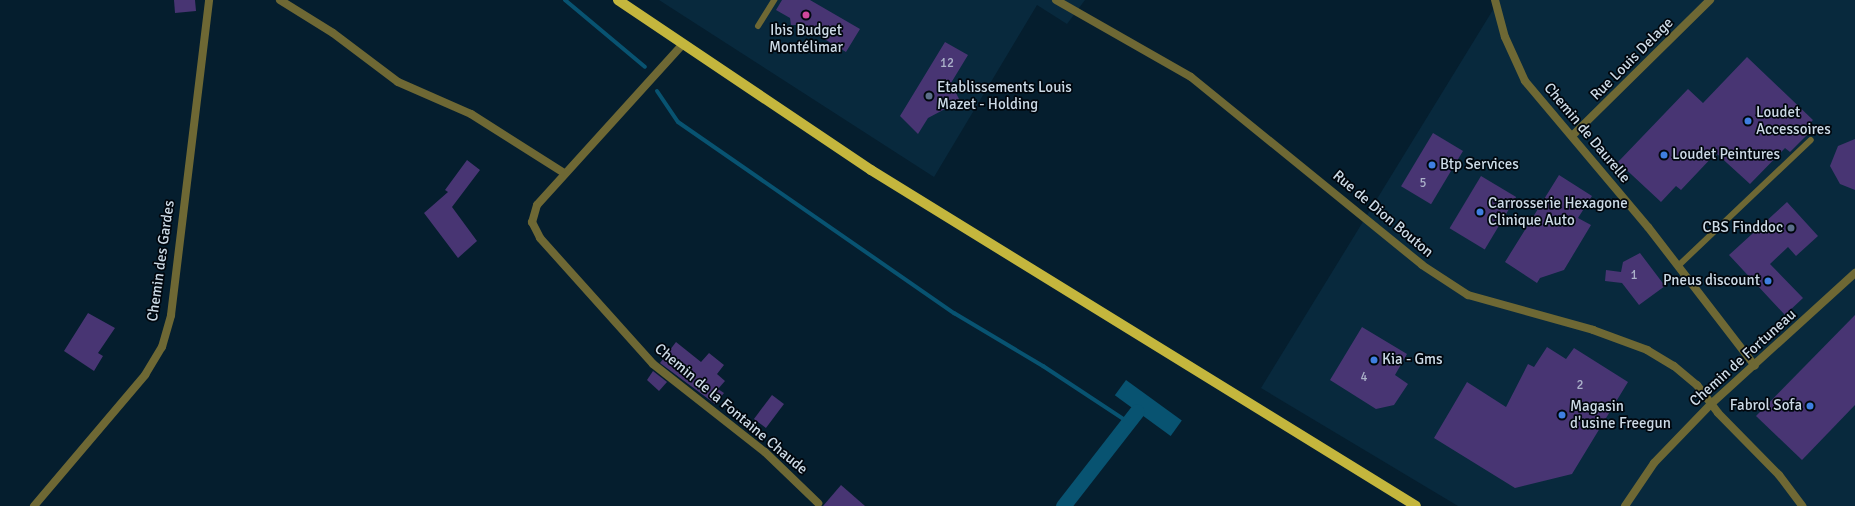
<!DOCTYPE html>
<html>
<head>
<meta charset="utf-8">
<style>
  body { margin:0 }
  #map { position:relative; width:1855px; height:506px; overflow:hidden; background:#051e2e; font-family:Signika,sans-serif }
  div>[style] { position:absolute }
  .built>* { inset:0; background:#08293d }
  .water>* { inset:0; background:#085371; transform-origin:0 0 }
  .stream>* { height:4px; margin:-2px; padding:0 2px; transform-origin:2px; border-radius:2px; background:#085371 }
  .canal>* { height:15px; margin:-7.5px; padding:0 7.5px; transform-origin:7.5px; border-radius:7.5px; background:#085371 }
  .building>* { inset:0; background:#483573; transform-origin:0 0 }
  .lane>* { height:6px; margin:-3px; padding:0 3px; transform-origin:3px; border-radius:3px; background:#6e6834 }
  .street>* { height:8px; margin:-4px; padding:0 4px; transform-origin:4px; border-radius:4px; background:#6e6834 }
  .primary>* { height:10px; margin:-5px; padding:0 5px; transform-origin:5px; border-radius:5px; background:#c4b63d }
  .dots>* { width:11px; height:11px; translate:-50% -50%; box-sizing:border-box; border:2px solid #01070e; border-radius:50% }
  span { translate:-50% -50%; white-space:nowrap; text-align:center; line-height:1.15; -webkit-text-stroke:3.5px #01070e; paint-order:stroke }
  .number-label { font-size:13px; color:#abb1c9 }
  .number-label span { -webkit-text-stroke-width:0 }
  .poi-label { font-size:15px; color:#ccdae6 }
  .left { translate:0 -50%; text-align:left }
  .right { translate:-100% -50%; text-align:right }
  .street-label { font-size:15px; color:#ccdae6 }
</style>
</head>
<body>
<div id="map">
  <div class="built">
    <div style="clip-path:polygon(659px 0,1085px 0,1067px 24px,1037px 5px,934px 177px)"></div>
    <div style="clip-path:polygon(1499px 0,1855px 0,1855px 506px,1458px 506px,1261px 388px)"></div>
  </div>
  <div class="water">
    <div style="left:1126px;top:380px;width:69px;height:19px;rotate:36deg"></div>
  </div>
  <div class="stream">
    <div style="left:565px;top:0;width:104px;rotate:39.9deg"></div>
    <div style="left:657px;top:91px;width:37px;rotate:56deg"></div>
    <div style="left:678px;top:122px;width:336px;rotate:34.7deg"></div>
    <div style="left:954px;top:313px;width:104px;rotate:30.8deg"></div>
    <div style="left:1043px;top:366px;width:102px;rotate:33.4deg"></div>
  </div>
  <div class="canal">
    <div style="left:1063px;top:506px;width:120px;rotate:-52.1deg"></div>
  </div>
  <div class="building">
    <div style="clip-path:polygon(174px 0,195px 0,196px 11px,175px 13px)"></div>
    <div style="clip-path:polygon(782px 0,810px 0,860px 29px,846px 52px,801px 25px,791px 25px,790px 18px,776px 10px)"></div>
    <div style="clip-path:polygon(945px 42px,968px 55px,951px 83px,960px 101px,928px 118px,918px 134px,900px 116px)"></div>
    <div style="clip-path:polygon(1747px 57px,1813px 120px,1804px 129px,1808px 134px,1790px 152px,1785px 148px,1750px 184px,1716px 153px,1681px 190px,1676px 186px,1661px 202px,1618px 162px,1688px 89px,1703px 103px)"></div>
    <div style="left:1433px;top:133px;width:35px;height:62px;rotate:31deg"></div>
    <div style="clip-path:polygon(1855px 139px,1855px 190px,1840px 184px,1830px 166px,1838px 146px)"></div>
    <div style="clip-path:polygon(467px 160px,480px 170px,452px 207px,477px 241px,458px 258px,424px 213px,448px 192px,445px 190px)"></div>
    <div style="clip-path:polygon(1559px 175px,1592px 196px,1578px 218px,1591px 225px,1564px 270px,1540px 278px,1537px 283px,1505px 262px)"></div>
    <div style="left:1481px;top:176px;width:41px;height:61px;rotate:31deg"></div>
    <div style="clip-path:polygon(1787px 202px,1818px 236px,1796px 256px,1788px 247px,1770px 264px,1803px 298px,1785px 315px,1729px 255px)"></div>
    <div style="clip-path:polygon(1640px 253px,1665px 286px,1639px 305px,1622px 283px,1605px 281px,1606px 270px,1621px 272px,1623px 262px)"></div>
    <div style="clip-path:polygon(88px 313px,115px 328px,98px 353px,103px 356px,94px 371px,64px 351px)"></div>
    <div style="clip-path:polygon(1855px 315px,1855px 405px,1802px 460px,1756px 416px)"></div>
    <div style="clip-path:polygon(1362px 327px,1407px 354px,1395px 375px,1408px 384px,1394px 405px,1376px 409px,1330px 380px)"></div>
    <div style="clip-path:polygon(676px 342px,701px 362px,709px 353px,724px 365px,717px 374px,725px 381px,718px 389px,724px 393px,715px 404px,660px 363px)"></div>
    <div style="clip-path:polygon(1547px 347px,1566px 359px,1574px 348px,1628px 382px,1572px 474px,1515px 488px,1434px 438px,1467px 382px,1506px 407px,1528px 364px,1534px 367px)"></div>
    <div style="clip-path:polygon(653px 371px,667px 382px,659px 391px,647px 380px)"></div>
    <div style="left:772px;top:395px;width:15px;height:30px;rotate:37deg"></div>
    <div style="clip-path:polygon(841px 485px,865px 506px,823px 506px)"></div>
  </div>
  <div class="lane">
    <div style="left:758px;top:26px;width:31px;rotate:-58deg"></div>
    <div style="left:1678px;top:266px;width:183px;rotate:-43.5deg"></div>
  </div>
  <div class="street">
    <div style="left:280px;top:0;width:62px;rotate:31.9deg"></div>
    <div style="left:333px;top:33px;width:81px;rotate:37deg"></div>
    <div style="left:398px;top:82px;width:80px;rotate:23.7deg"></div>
    <div style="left:471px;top:114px;width:110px;rotate:32.4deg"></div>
    <div style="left:1056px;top:0;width:155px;rotate:29.7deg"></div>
    <div style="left:1191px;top:77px;width:298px;rotate:39.1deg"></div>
    <div style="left:1422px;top:265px;width:55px;rotate:33.1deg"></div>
    <div style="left:1468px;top:295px;width:130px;rotate:15.6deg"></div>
    <div style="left:1593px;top:330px;width:58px;rotate:20.3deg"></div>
    <div style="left:1647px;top:350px;width:31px;rotate:31deg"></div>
    <div style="left:1674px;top:366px;width:30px;rotate:40deg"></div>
    <div style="left:1697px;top:385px;width:35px;rotate:53deg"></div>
    <div style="left:1718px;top:413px;width:87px;rotate:45.5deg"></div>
    <div style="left:1779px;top:475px;width:39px;rotate:53deg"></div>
    <div style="left:1495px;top:0;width:38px;rotate:75deg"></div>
    <div style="left:1505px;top:37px;width:48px;rotate:65.6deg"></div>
    <div style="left:1525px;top:81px;width:191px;rotate:49.9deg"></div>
    <div style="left:1648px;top:227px;width:175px;rotate:52.4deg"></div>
    <div style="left:683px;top:44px;width:217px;rotate:132.2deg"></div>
    <div style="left:537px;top:205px;width:18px;rotate:106deg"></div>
    <div style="left:532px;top:222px;width:18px;rotate:63deg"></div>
    <div style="left:540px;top:238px;width:169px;rotate:48.1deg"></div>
    <div style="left:653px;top:364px;width:142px;rotate:38.2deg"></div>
    <div style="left:765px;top:452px;width:74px;rotate:43.9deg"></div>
    <div style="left:1572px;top:136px;width:194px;rotate:-44.6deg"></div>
    <div style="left:34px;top:506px;width:172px;rotate:-49.7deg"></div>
    <div style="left:145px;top:375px;width:33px;rotate:-59deg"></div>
    <div style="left:162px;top:347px;width:33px;rotate:-74deg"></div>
    <div style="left:171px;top:315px;width:317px;rotate:-83.1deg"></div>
    <div style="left:1625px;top:506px;width:52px;rotate:-56deg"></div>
    <div style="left:1654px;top:463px;width:82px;rotate:-46deg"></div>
    <div style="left:1711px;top:404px;width:195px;rotate:-42.3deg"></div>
  </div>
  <div class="primary">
    <div style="left:618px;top:0;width:305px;rotate:33.9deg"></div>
    <div style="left:871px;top:170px;width:640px;rotate:31.65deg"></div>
  </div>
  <div class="dots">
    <div style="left:806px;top:15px;background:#d1479c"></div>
    <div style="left:929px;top:96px;background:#5c6f8a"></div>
    <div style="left:1748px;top:121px;background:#3f7fe0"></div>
    <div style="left:1664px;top:155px;background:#3f7fe0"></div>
    <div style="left:1432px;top:165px;background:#3f7fe0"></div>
    <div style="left:1480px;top:212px;background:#3f7fe0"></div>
    <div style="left:1791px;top:228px;background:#5c6f8a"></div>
    <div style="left:1768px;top:281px;background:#3f7fe0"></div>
    <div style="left:1374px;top:360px;background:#3f7fe0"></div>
    <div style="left:1810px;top:406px;background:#3f7fe0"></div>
    <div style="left:1562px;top:415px;background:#3f7fe0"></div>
  </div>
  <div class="number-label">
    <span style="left:947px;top:63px">12</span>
    <span style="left:1423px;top:183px">5</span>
    <span style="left:1634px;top:275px">1</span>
    <span style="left:1364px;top:377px">4</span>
    <span style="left:1580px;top:385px">2</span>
  </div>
  <div class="poi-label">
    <span style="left:806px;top:39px">Ibis Budget<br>Montélimar</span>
    <span class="left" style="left:937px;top:96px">Etablissements Louis<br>Mazet - Holding</span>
    <span class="left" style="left:1756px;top:121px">Loudet<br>Accessoires</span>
    <span class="left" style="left:1672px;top:155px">Loudet Peintures</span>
    <span class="left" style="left:1440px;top:165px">Btp Services</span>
    <span class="left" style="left:1488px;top:212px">Carrosserie Hexagone<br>Clinique Auto</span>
    <span class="right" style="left:1783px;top:228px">CBS Finddoc</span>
    <span class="right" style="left:1760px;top:281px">Pneus discount</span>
    <span class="left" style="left:1382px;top:360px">Kia - Gms</span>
    <span class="left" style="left:1570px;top:415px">Magasin<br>d'usine Freegun</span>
    <span class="right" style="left:1802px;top:406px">Fabrol Sofa</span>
  </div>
  <div class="street-label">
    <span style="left:1632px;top:59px;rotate:-45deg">Rue Louis Delage</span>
    <span style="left:1587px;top:133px;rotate:50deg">Chemin de Daurelle</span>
    <span style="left:1383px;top:214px;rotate:40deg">Rue de Dion Bouton</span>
    <span style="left:161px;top:261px;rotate:-82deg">Chemin des Gardes</span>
    <span style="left:1743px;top:358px;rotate:-42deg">Chemin de Fortuneau</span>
    <span style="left:731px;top:409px;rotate:40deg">Chemin de la Fontaine Chaude</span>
  </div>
</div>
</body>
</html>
